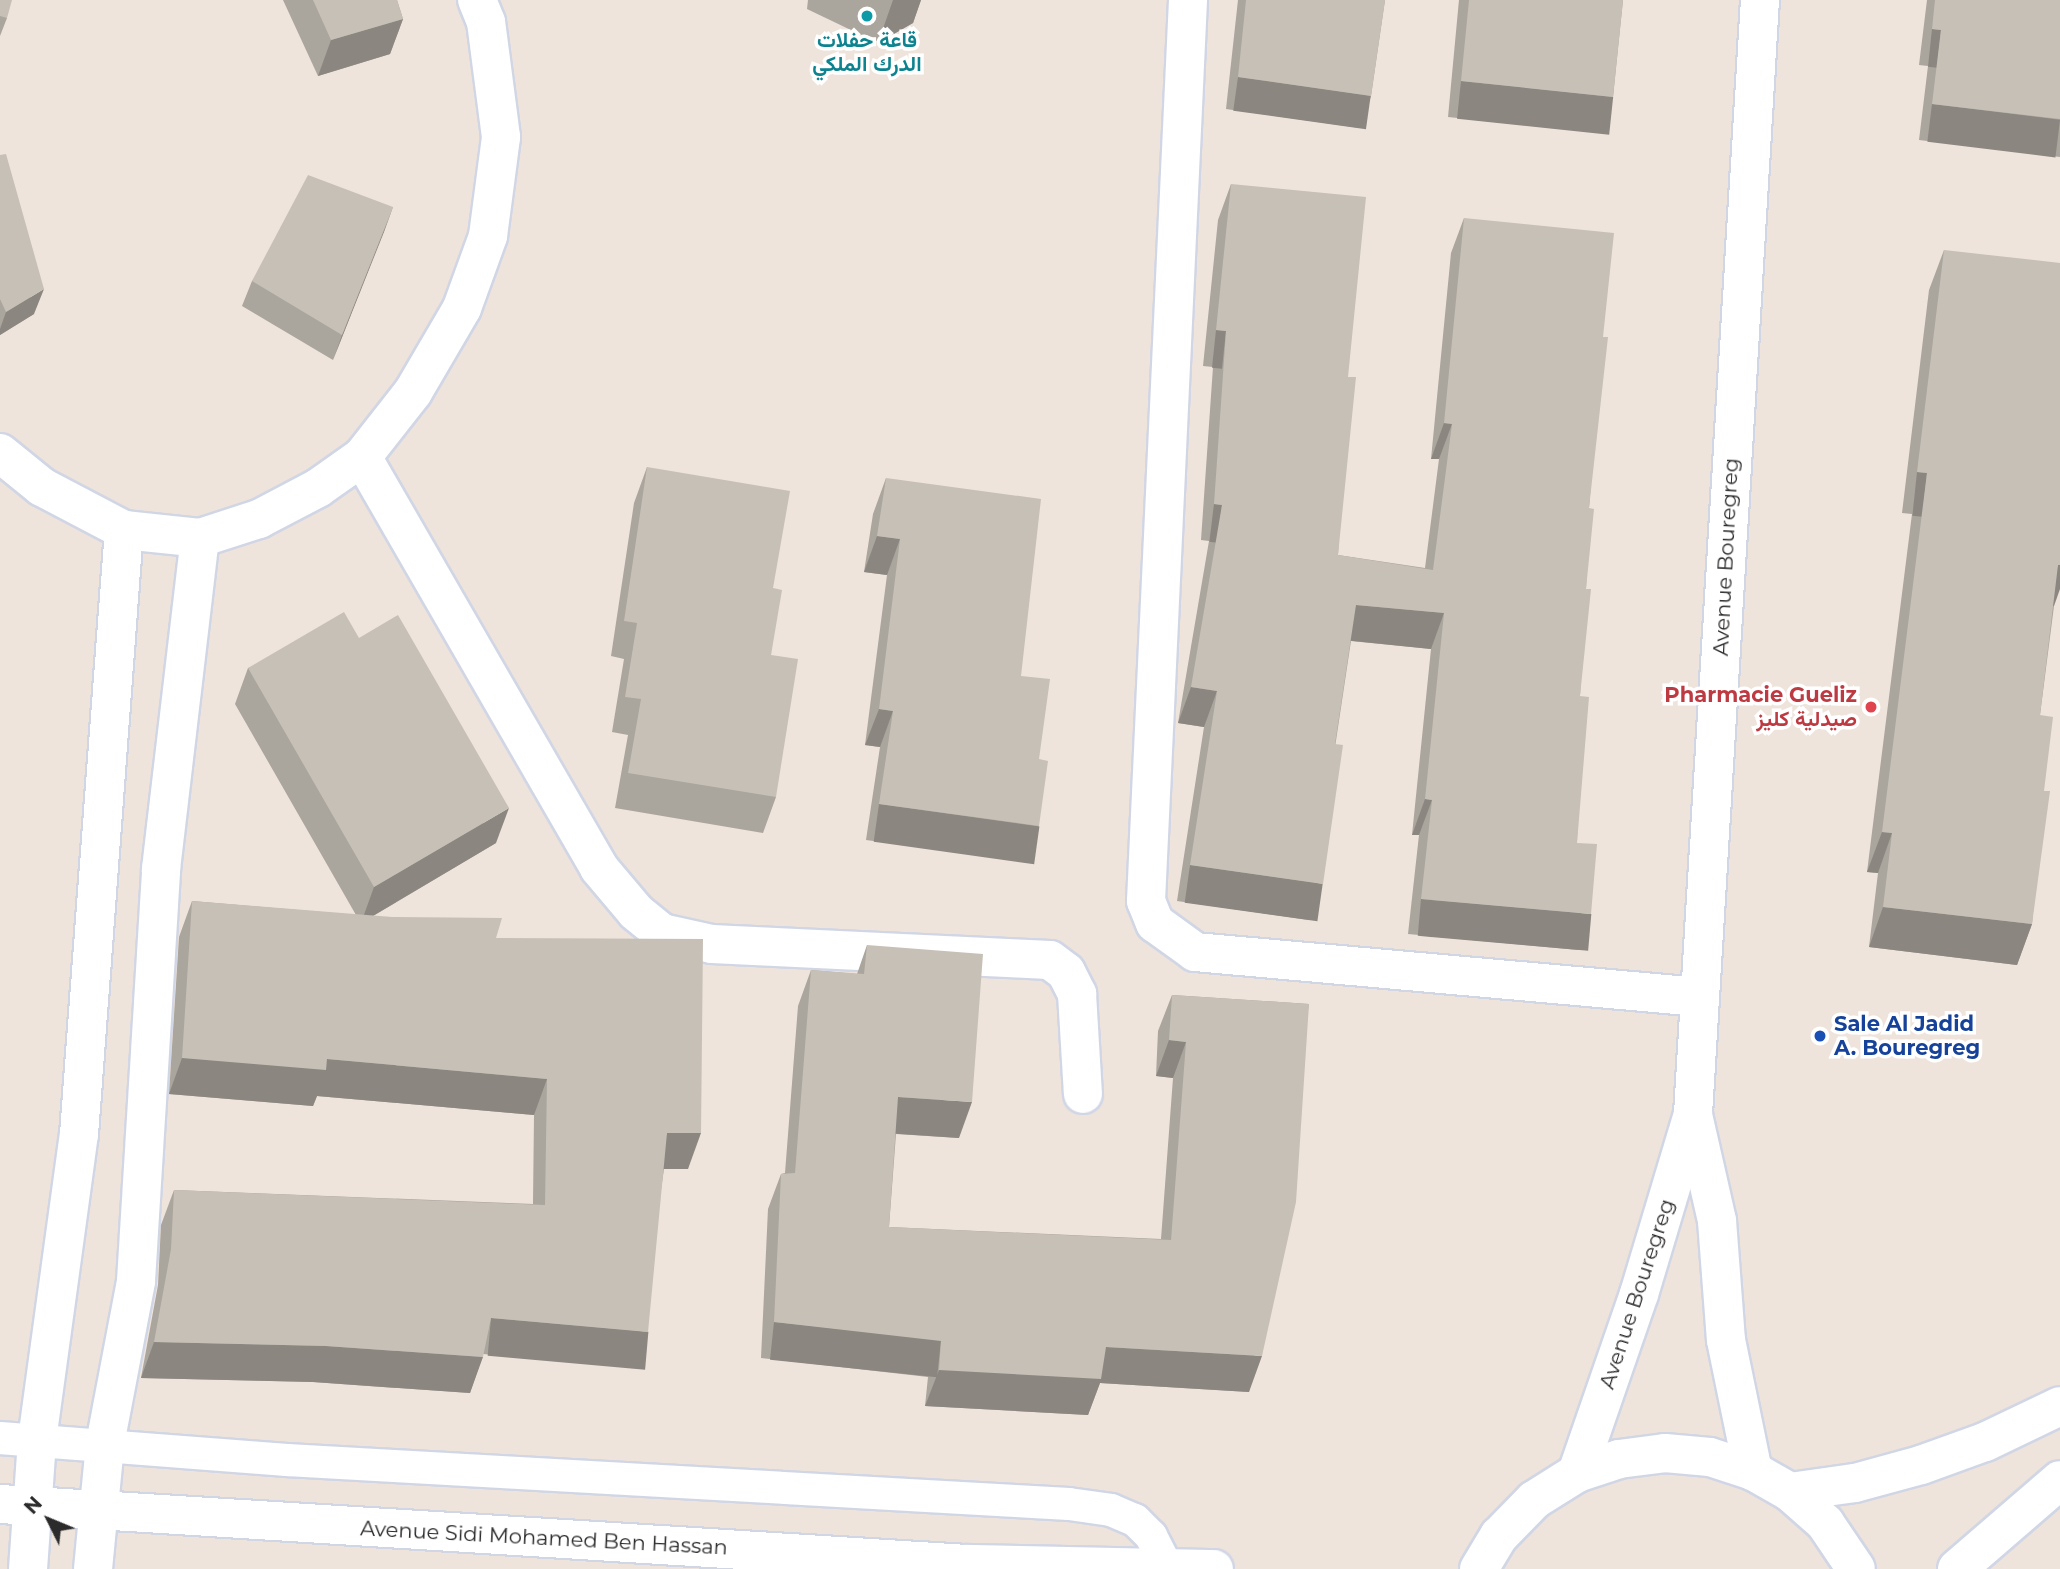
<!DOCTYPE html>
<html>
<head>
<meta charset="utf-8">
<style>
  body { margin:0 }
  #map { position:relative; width:2060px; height:1569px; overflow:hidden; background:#eee4dc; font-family:Montserrat,Vazirmatn,sans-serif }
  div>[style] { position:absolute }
  .roads { filter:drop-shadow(2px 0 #d1d6e5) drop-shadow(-2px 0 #d1d6e5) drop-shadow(0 2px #d1d6e5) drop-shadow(0 -2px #d1d6e5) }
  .service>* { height:32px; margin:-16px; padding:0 16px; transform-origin:16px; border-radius:16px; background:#fff }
  .minor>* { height:38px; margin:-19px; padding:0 19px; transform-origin:19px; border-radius:19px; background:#fff }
  .tertiary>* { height:38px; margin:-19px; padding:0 19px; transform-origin:19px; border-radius:19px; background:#fff }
  .wall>* { inset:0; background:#aaa59d }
  .shaded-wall>* { inset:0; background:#8b8680; transform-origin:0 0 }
  .building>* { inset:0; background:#c6c0b7 }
  .dots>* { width:19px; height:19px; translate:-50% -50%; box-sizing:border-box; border:4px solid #fff; border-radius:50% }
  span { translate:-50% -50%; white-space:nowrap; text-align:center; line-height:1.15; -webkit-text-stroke:7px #fff; paint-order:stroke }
  .culture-label { font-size:21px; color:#0d838f; font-weight:700 }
  .street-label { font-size:21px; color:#2b2b2b }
  .health-label { font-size:21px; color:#be3a42; font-weight:700 }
  .right { translate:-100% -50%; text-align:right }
  .transit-label { font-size:21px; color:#164399; font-weight:700 }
  .left { translate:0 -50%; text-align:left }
  .north { position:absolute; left:14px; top:1485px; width:70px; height:70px; -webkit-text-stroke:5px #fff; paint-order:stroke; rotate:313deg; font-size:19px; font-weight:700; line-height:28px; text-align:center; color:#2b2b2b }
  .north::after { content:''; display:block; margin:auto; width:24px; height:32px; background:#2b2b2b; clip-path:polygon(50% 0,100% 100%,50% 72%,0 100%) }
</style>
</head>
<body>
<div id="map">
  <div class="roads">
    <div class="service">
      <div style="left:0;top:1438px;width:288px;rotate:4.4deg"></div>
      <div style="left:287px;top:1460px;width:783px;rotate:3.22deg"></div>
      <div style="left:1069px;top:1504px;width:42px;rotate:8.1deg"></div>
      <div style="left:1111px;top:1510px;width:26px;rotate:23deg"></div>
      <div style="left:1135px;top:1520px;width:23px;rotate:45deg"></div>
      <div style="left:1151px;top:1536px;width:36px;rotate:63deg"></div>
    </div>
    <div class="minor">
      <div style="left:1188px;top:0;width:902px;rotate:92.67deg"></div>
      <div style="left:1146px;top:901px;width:24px;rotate:68deg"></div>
      <div style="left:1155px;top:923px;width:49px;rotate:35.9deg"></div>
      <div style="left:1195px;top:952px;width:506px;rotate:5.1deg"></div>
      <div style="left:0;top:453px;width:54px;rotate:39deg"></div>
      <div style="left:42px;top:487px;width:93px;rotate:27.7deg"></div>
      <div style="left:124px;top:530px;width:76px;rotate:6deg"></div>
      <div style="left:200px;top:538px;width:62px;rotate:-17.9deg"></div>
      <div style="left:259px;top:519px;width:67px;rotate:-27.7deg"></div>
      <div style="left:318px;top:488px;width:54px;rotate:-35.2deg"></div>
      <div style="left:362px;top:457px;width:83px;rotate:-51.9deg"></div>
      <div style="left:413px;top:392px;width:97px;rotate:-59.7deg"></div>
      <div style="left:462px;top:308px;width:77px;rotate:-70.1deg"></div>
      <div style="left:488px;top:236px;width:100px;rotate:-82.5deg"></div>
      <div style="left:501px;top:137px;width:116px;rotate:-97.4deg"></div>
      <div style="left:486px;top:22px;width:24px;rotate:-112deg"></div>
      <div style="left:362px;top:457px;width:474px;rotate:60deg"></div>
      <div style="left:599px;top:868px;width:57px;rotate:49.9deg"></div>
      <div style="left:636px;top:912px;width:33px;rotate:39deg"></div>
      <div style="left:662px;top:933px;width:51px;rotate:12.4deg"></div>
      <div style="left:712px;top:944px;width:338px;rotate:2.7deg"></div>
      <div style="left:1050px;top:960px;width:20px;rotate:37deg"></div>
      <div style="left:1066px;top:972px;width:25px;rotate:63deg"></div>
      <div style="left:1077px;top:994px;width:100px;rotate:86.6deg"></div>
      <div style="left:1693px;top:1115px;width:109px;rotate:77.2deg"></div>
      <div style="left:1717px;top:1221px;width:119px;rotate:85.7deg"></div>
      <div style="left:1726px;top:1340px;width:134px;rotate:78.4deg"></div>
      <div style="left:1577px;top:1473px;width:189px;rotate:-70.9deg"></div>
      <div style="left:1639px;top:1294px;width:188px;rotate:-73.3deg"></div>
      <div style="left:1693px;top:1114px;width:1116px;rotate:-86.56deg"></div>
      <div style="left:28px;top:1569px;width:129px;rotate:-86deg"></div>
      <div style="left:37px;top:1440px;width:309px;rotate:-82.2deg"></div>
      <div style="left:79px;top:1134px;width:606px;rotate:-85.74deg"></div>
      <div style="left:93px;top:1569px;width:126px;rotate:-84.5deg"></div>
      <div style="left:105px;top:1444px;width:166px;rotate:-79.2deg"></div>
      <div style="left:136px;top:1281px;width:413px;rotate:-86.5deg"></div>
      <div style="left:161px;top:869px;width:333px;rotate:-83.3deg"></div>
    </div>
    <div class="tertiary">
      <div style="left:1790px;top:1492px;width:66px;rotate:-7.9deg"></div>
      <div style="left:1855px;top:1483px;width:68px;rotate:-15.3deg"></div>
      <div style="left:1921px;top:1465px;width:68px;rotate:-19.8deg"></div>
      <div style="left:1985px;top:1442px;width:83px;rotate:-25.6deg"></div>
      <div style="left:0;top:1504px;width:970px;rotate:3.55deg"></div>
      <div style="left:968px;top:1564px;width:246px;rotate:1.2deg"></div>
      <div style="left:1479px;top:1569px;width:39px;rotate:-59deg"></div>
      <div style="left:1499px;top:1536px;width:50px;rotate:-45.8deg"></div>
      <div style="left:1534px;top:1500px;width:51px;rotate:-32.1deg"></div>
      <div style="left:1577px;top:1473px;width:44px;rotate:-18.4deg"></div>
      <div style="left:1619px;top:1459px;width:46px;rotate:-7.4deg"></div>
      <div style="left:1665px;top:1453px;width:45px;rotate:5.1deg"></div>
      <div style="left:1710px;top:1457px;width:45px;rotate:18deg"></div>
      <div style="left:1753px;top:1471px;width:43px;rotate:29.6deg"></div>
      <div style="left:1790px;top:1492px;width:47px;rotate:41.5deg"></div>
      <div style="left:1825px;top:1523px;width:55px;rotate:56deg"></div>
      <div style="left:1957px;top:1569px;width:136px;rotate:-40.8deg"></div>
    </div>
  </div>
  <div class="wall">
    <div style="clip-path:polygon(0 0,7px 18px,0 36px)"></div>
    <div style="clip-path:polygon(283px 0,397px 0,403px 19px,390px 54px,318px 76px)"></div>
    <div style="clip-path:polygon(808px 0,921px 0,913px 23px,878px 43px,807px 9px)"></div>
    <div style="clip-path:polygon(1238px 0,1385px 0,1371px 96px,1360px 128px,1226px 109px)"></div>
    <div style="clip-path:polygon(1459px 0,1623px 0,1613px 97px,1600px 133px,1448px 117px)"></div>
    <div style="clip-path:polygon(1927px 0,2060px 0,2060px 157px,1919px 140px,1928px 66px,1919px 65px)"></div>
    <div style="clip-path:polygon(0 155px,34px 314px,0 335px)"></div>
    <div style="clip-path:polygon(1231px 184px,1348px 377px,1338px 555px,1425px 568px,1439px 459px,1431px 459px,1451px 253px,1464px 218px,1603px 337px,1589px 508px,1586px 589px,1580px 696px,1577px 843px,1578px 950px,1408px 934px,1419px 835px,1412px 835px,1431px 649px,1351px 641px,1309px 920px,1177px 901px,1204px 727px,1178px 723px,1209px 541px,1201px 540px,1213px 367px,1203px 366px,1218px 220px)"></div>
    <div style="clip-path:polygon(393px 207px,333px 360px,242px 306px,252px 281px)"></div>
    <div style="clip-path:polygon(1944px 250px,2054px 606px,2040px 715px,2044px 791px,2032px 924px,2017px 965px,1869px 947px,1878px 873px,1867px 872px,1912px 514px,1902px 513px,1929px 290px)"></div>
    <div style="clip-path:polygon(647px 467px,773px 588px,771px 655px,776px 797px,763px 833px,615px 808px,628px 735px,612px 732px,624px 659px,611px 656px,634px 503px)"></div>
    <div style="clip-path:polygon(886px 478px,1021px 676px,1039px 759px,1039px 826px,1025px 861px,866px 840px,880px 747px,865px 745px,887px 575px,864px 572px,873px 514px)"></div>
    <div style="clip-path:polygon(359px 638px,496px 843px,373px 916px,496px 938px,688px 1169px,664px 1169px,635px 1368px,483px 1354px,470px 1393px,313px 1382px,141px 1378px,158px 1285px,161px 1225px,174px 1190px,533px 1204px,534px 1115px,317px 1096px,313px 1106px,169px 1094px,179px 937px,192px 901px,356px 915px,235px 704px,248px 668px)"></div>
    <div style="clip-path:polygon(867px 945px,959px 1138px,896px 1134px,889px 1227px,1161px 1239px,1173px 1078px,1156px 1076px,1158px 1031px,1172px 995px,1309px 1004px,1249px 1392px,1100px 1383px,1088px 1415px,925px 1406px,928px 1377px,761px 1358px,768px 1209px,781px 1174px,785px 1173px,798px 1006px,811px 970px,857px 974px)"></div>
  </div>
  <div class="shaded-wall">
    <div style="clip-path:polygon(893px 0,921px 0,913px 23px,878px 43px)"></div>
    <div style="clip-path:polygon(403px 19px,390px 54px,318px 76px,331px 40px)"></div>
    <div style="left:1932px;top:29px;width:9px;height:38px;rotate:6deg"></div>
    <div style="left:1238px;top:77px;width:134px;height:34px;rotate:8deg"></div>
    <div style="left:1461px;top:81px;width:153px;height:38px;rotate:6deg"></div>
    <div style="left:1932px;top:104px;width:129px;height:38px;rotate:7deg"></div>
    <div style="clip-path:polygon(393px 207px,384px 232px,333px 360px,342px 335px)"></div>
    <div style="clip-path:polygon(44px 289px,34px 314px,0 335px,0 329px,6px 312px)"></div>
    <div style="left:1216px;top:330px;width:10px;height:38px;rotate:6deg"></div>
    <div style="clip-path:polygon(1444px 423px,1452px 424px,1439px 459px,1431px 459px)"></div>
    <div style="left:1917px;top:472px;width:10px;height:44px;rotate:6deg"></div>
    <div style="left:1214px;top:504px;width:8px;height:38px;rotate:7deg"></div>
    <div style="clip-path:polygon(877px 536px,900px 539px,887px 575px,864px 572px)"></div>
    <div style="clip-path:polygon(2058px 565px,2060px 565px,2060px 589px,2054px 606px,2043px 605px)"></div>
    <div style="clip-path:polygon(1356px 605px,1444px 613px,1431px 649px,1343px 640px)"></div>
    <div style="clip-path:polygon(1191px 687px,1217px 691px,1204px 727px,1178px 723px)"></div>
    <div style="clip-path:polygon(879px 709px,893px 711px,880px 747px,865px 745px)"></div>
    <div style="clip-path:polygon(1425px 799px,1432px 800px,1419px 835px,1412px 835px)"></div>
    <div style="left:879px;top:804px;width:162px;height:38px;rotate:8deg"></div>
    <div style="clip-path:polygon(509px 808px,496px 843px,361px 923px,374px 887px)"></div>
    <div style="clip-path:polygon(1882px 832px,1892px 833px,1878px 873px,1867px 872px)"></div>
    <div style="left:1190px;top:865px;width:134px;height:38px;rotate:8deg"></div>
    <div style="left:1421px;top:899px;width:171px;height:37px;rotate:5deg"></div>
    <div style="clip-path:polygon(1883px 907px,2032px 924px,2017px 965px,1869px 947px)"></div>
    <div style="clip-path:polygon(1169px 1040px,1186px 1042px,1173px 1078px,1156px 1076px)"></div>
    <div style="clip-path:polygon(182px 1058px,327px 1059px,547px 1079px,534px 1115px,317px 1096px,313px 1106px,169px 1094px)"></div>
    <div style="clip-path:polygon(898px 1097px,972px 1102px,959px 1138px,885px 1133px)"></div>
    <div style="clip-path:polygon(667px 1133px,701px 1133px,688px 1169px,654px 1169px)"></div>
    <div style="left:491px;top:1318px;width:158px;height:38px;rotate:5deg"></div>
    <div style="left:774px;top:1322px;width:168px;height:38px;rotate:6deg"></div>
    <div style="clip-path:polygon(154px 1342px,326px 1346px,483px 1357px,470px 1393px,313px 1382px,141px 1378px)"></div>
    <div style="clip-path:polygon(1106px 1347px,1262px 1356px,1249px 1392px,1100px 1383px,1088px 1415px,925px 1406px,939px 1370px)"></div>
  </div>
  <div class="building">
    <div style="clip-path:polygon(0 0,12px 0,7px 18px,0 16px)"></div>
    <div style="clip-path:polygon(313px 0,397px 0,403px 19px,331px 40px)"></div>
    <div style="clip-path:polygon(1246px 0,1385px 0,1371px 96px,1238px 77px)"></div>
    <div style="clip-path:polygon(1469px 0,1623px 0,1613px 97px,1461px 81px)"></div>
    <div style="clip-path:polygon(1935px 0,2060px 0,2060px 119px,1932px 104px,1941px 30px,1932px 29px)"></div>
    <div style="clip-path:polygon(6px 154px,44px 289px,6px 312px,0 299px,0 155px)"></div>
    <div style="clip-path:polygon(308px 175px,393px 207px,342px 335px,252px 281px)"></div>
    <div style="clip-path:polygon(1231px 184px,1366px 197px,1348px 377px,1356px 377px,1338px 555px,1433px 570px,1452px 424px,1444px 423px,1464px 218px,1614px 233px,1603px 337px,1608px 337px,1589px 508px,1594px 509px,1586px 589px,1591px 589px,1580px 696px,1589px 697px,1577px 843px,1597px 844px,1591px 914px,1421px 899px,1432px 800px,1425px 799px,1444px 613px,1356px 605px,1335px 744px,1343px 745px,1323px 884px,1190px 865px,1217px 691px,1191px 687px,1222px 505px,1214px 504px,1226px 331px,1216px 330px)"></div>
    <div style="clip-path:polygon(1944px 250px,2060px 263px,2060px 565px,2058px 565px,2040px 715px,2053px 717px,2044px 791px,2050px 791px,2032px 924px,1883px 907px,1892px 833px,1882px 832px,1927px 473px,1917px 472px)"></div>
    <div style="clip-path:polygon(647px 467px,790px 491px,773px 588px,782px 590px,771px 655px,798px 659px,776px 797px,628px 773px,641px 699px,625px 697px,637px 623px,624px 621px)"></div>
    <div style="clip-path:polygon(886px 478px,1041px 499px,1021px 676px,1050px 679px,1039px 759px,1048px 761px,1039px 826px,879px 804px,893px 711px,879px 709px,900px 539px,877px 536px)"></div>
    <div style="clip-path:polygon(344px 612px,359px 638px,398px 615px,509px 808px,374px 887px,248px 668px)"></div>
    <div style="clip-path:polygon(192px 901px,392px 917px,502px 918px,496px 938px,703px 939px,701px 1133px,667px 1133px,648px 1332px,491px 1318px,483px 1357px,326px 1346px,154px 1342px,171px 1249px,174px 1190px,545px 1205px,547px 1079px,327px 1059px,326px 1070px,182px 1058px)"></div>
    <div style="clip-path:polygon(867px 945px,983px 954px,972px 1102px,898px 1097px,889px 1227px,1171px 1240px,1186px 1042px,1169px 1040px,1172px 995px,1309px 1004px,1296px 1202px,1262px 1356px,1106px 1347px,1101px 1379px,939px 1370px,941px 1341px,774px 1322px,781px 1174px,795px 1173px,811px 970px,864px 974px)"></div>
  </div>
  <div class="dots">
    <div style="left:867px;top:16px;background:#0f9aa8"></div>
    <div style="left:1871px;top:707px;background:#e0444e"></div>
    <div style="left:1820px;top:1036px;background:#1a4fb4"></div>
  </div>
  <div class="culture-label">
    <span style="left:867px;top:52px">قاعة حفلات<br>الدرك الملكي</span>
  </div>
  <div class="street-label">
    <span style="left:1726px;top:557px;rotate:-87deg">Avenue Bouregreg</span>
    <span style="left:1637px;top:1294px;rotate:-72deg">Avenue Bouregreg</span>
    <span style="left:544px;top:1538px;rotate:3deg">Avenue Sidi Mohamed Ben Hassan</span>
  </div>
  <div class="health-label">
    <span class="right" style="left:1857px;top:707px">Pharmacie Gueliz<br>صيدلية كليز</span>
  </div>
  <div class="transit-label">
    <span class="left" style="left:1834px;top:1036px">Sale Al Jadid<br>A. Bouregreg</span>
  </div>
  <div class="north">N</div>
</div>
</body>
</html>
